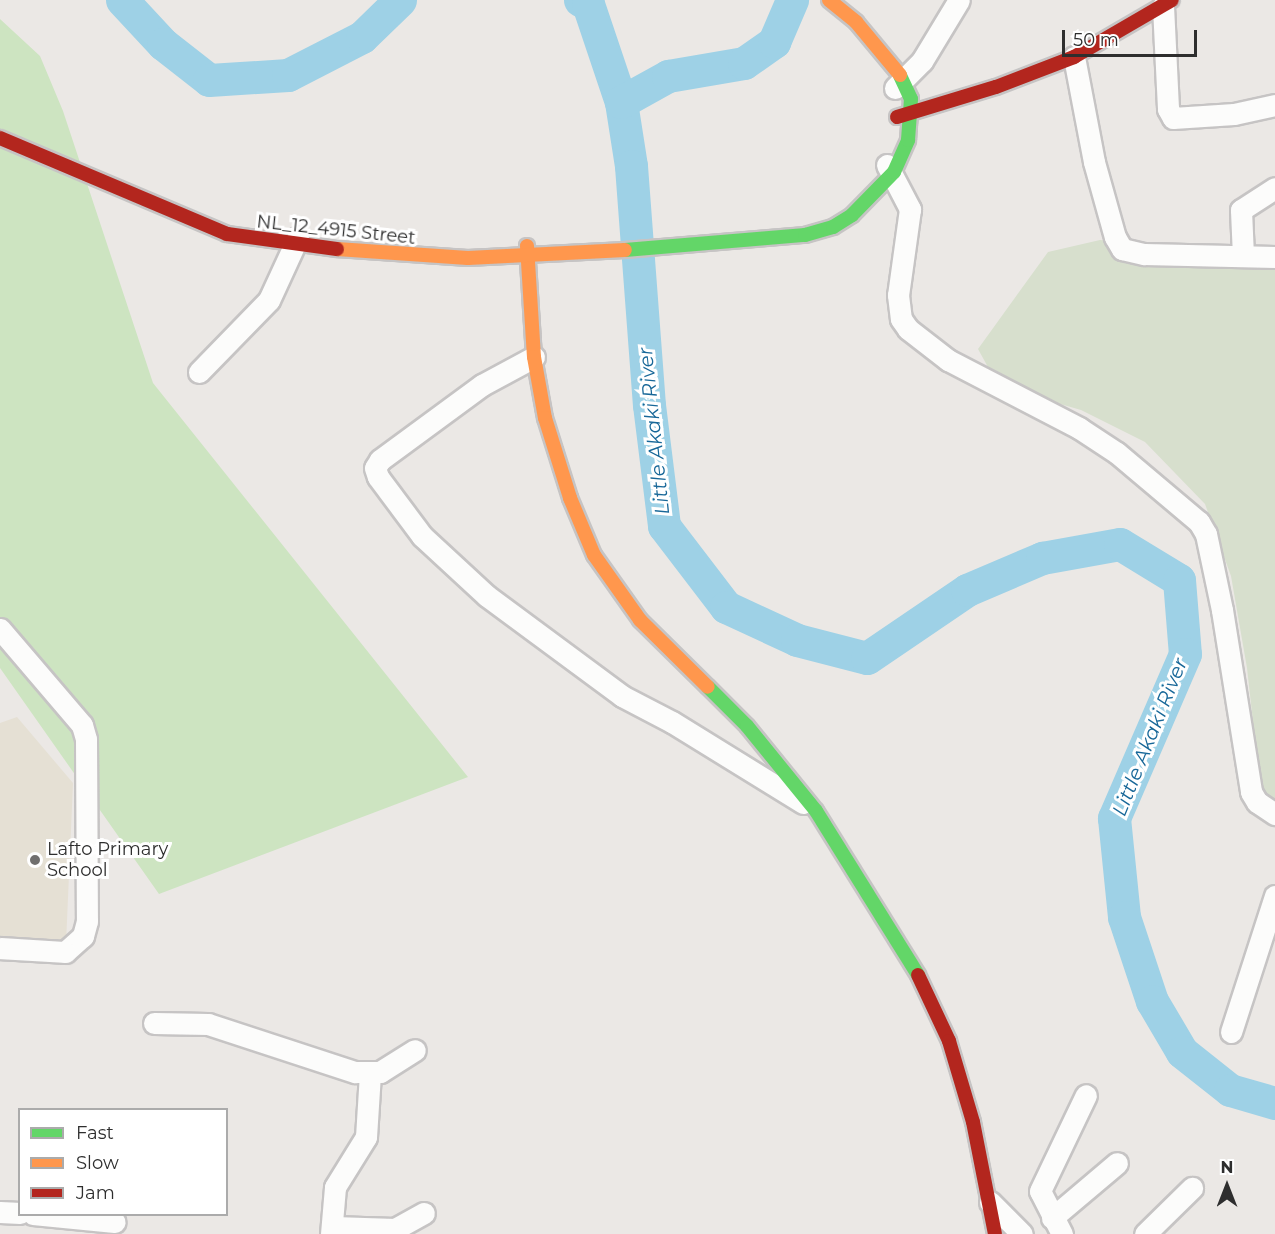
<!DOCTYPE html>
<html>
<head>
<meta charset="utf-8">
<style>
  body { margin:0 }
  #map { position:relative; width:1275px; height:1234px; overflow:hidden; background:#ebe8e5; font-family:Montserrat,sans-serif }
  div>[style] { position:absolute }
  .education>* { inset:0; background:#e5e0d4 }
  .green>* { inset:0; background:#cde4c1 }
  .cemetery>* { inset:0; background:#d7dfcd }
  .river>* { height:33px; margin:-16.5px; padding:0 16.5px; transform-origin:16.5px; border-radius:16.5px; background:#9ed1e6 }
  .roads { filter:drop-shadow(2px 0 #c6c4c4) drop-shadow(-2px 0 #c6c4c4) drop-shadow(0 2px #c6c4c4) drop-shadow(0 -2px #c6c4c4) }
  .street>* { height:21px; margin:-10.5px; padding:0 10.5px; transform-origin:10.5px; border-radius:10.5px; background:#fcfcfb }
  .fast>* { height:14px; margin:-7px; padding:0 7px; transform-origin:7px; border-radius:7px; background:#63d668 }
  .slow>* { height:14px; margin:-7px; padding:0 7px; transform-origin:7px; border-radius:7px; background:#ff974d }
  .jam>* { height:14px; margin:-7px; padding:0 7px; transform-origin:7px; border-radius:7px; background:#b3261e }
  .dots>* { width:16px; height:16px; translate:-50% -50%; box-sizing:border-box; border:3px solid #fff; border-radius:50% }
  span { translate:-50% -50%; white-space:nowrap; text-align:center; line-height:1.15; -webkit-text-stroke:6px #fff; paint-order:stroke }
  .street-label { font-size:18px; color:#2e2e2e }
  .poi-label { font-size:18px; color:#2e2e2e }
  .left { translate:0 -50%; text-align:left }
  .water-label { font-size:20px; color:#176798; font-style:italic }
  .legend { position:absolute; left:18px; top:1108px; width:210px; height:108px; box-sizing:border-box; background:#fff; border:2px solid #ababab; margin:0; padding:8px 10px; list-style:none; font-size:18px; color:#2e2e2e }
  .legend li { display:flex; align-items:center; gap:12px; height:30px }
  .legend b { width:30px; border:2px solid #ababab }
  .north { position:absolute; left:1197px; top:1156px; width:60px; height:60px; -webkit-text-stroke:4px #fff; paint-order:stroke; rotate:0deg; font-size:16px; font-weight:700; line-height:24px; text-align:center; color:#2e2e2e }
  .north::after { content:''; display:block; margin:auto; width:21px; height:27px; background:#2e2e2e; clip-path:polygon(50% 0,100% 100%,50% 72%,0 100%) }
  .scale { position:absolute; left:1062px; top:30px; width:135px; height:27px; box-sizing:border-box; border:3px solid #2e2e2e; border-top:0; padding-left:8px; font-size:18px; line-height:21px; white-space:nowrap; color:#2e2e2e; -webkit-text-stroke:4px #fff; paint-order:stroke }
</style>
</head>
<body>
<div id="map">
  <div class="education">
    <div style="clip-path:polygon(17px 717px,73px 783px,66px 943px,0 937px,0 723px)"></div>
  </div>
  <div class="green">
    <div style="clip-path:polygon(0 19px,40px 56px,63px 111px,153px 383px,468px 777px,159px 894px,0 668px)"></div>
  </div>
  <div class="cemetery">
    <div style="clip-path:polygon(1100px 240px,1275px 255px,1275px 817px,1263px 811px,1247px 668px,1231px 576px,1205px 504px,1145px 442px,1081px 410px,1036px 397px,994px 378px,978px 349px,1048px 252px)"></div>
  </div>
  <div class="river">
    <div style="left:122px;top:0;width:60px;rotate:47deg"></div>
    <div style="left:163px;top:44px;width:58px;rotate:38deg"></div>
    <div style="left:209px;top:80px;width:79px;rotate:-3.6deg"></div>
    <div style="left:288px;top:75px;width:83px;rotate:-27.2deg"></div>
    <div style="left:362px;top:37px;width:53px;rotate:-44.2deg"></div>
    <div style="left:580px;top:0;width:9px;rotate:27deg"></div>
    <div style="left:588px;top:4px;width:103px;rotate:71.4deg"></div>
    <div style="left:621px;top:102px;width:65px;rotate:81.1deg"></div>
    <div style="left:631px;top:166px;width:240px;rotate:85.7deg"></div>
    <div style="left:649px;top:405px;width:122px;rotate:82.9deg"></div>
    <div style="left:664px;top:526px;width:102px;rotate:52.6deg"></div>
    <div style="left:726px;top:607px;width:78px;rotate:24.9deg"></div>
    <div style="left:797px;top:640px;width:72px;rotate:14.4deg"></div>
    <div style="left:867px;top:658px;width:121px;rotate:-34.2deg"></div>
    <div style="left:967px;top:590px;width:82px;rotate:-23.1deg"></div>
    <div style="left:1042px;top:558px;width:79px;rotate:-10.2deg"></div>
    <div style="left:1120px;top:544px;width:69px;rotate:31.4deg"></div>
    <div style="left:1179px;top:580px;width:74px;rotate:85.4deg"></div>
    <div style="left:1185px;top:654px;width:179px;rotate:113.4deg"></div>
    <div style="left:1114px;top:818px;width:100px;rotate:84.2deg"></div>
    <div style="left:1124px;top:917px;width:89px;rotate:71.6deg"></div>
    <div style="left:1152px;top:1001px;width:59px;rotate:59.5deg"></div>
    <div style="left:1182px;top:1052px;width:61px;rotate:38.4deg"></div>
    <div style="left:1230px;top:1090px;width:47px;rotate:16.1deg"></div>
    <div style="left:621px;top:102px;width:54px;rotate:-29deg"></div>
    <div style="left:668px;top:76px;width:77px;rotate:-9.7deg"></div>
    <div style="left:744px;top:63px;width:37px;rotate:-35deg"></div>
    <div style="left:774px;top:42px;width:46px;rotate:-66.8deg"></div>
  </div>
  <div class="roads">
    <div class="street">
      <div style="left:1163px;top:6px;width:103px;rotate:87.2deg"></div>
      <div style="left:1168px;top:109px;width:10px;rotate:61deg"></div>
      <div style="left:1173px;top:118px;width:61px;rotate:-3.8deg"></div>
      <div style="left:1234px;top:114px;width:42px;rotate:-12.4deg"></div>
      <div style="left:1074px;top:57px;width:107px;rotate:79.2deg"></div>
      <div style="left:1094px;top:162px;width:78px;rotate:74.4deg"></div>
      <div style="left:1115px;top:237px;width:14px;rotate:60deg"></div>
      <div style="left:1122px;top:249px;width:23px;rotate:13deg"></div>
      <div style="left:1144px;top:254px;width:131px;rotate:1.3deg"></div>
      <div style="left:895px;top:88px;width:38px;rotate:-45deg"></div>
      <div style="left:922px;top:61px;width:71px;rotate:-58.8deg"></div>
      <div style="left:887px;top:165px;width:50px;rotate:62.4deg"></div>
      <div style="left:910px;top:209px;width:87px;rotate:97.9deg"></div>
      <div style="left:898px;top:295px;width:24px;rotate:83deg"></div>
      <div style="left:901px;top:319px;width:12px;rotate:55deg"></div>
      <div style="left:908px;top:329px;width:51px;rotate:37.8deg"></div>
      <div style="left:948px;top:360px;width:148px;rotate:27.4deg"></div>
      <div style="left:1079px;top:428px;width:45px;rotate:33.3deg"></div>
      <div style="left:1117px;top:453px;width:107px;rotate:40.1deg"></div>
      <div style="left:1199px;top:522px;width:14px;rotate:60deg"></div>
      <div style="left:1206px;top:534px;width:78px;rotate:78.1deg"></div>
      <div style="left:1222px;top:610px;width:184px;rotate:80.9deg"></div>
      <div style="left:1251px;top:792px;width:12px;rotate:59deg"></div>
      <div style="left:1257px;top:802px;width:22px;rotate:34deg"></div>
      <div style="left:1243px;top:256px;width:46px;rotate:-92.5deg"></div>
      <div style="left:1241px;top:210px;width:40px;rotate:-32.9deg"></div>
      <div style="left:534px;top:357px;width:59px;rotate:151.7deg"></div>
      <div style="left:482px;top:385px;width:127px;rotate:143.7deg"></div>
      <div style="left:380px;top:460px;width:9px;rotate:122deg"></div>
      <div style="left:375px;top:468px;width:9px;rotate:72deg"></div>
      <div style="left:378px;top:477px;width:74px;rotate:53.3deg"></div>
      <div style="left:422px;top:536px;width:88px;rotate:42.7deg"></div>
      <div style="left:487px;top:596px;width:168px;rotate:36.5deg"></div>
      <div style="left:622px;top:696px;width:56px;rotate:27.5deg"></div>
      <div style="left:672px;top:722px;width:154px;rotate:31.7deg"></div>
      <div style="left:199px;top:372px;width:100px;rotate:-45.8deg"></div>
      <div style="left:269px;top:300px;width:69px;rotate:-65.3deg"></div>
      <div style="left:0;top:629px;width:126px;rotate:49.5deg"></div>
      <div style="left:82px;top:725px;width:15px;rotate:74deg"></div>
      <div style="left:86px;top:739px;width:182px;rotate:89.7deg"></div>
      <div style="left:87px;top:921px;width:16px;rotate:105deg"></div>
      <div style="left:83px;top:936px;width:24px;rotate:138deg"></div>
      <div style="left:65px;top:952px;width:65px;rotate:-176.5deg"></div>
      <div style="left:154px;top:1023px;width:54px;rotate:1.1deg"></div>
      <div style="left:208px;top:1024px;width:155px;rotate:18.1deg"></div>
      <div style="left:355px;top:1072px;width:25px"></div>
      <div style="left:380px;top:1072px;width:41px;rotate:-32.2deg"></div>
      <div style="left:1231px;top:1032px;width:143px;rotate:-72.1deg"></div>
      <div style="left:990px;top:1202px;width:45px;rotate:45deg"></div>
      <div style="left:0;top:1212px;width:20px;rotate:3deg"></div>
      <div style="left:33px;top:1214px;width:82px;rotate:5.6deg"></div>
      <div style="left:1052px;top:1218px;width:85px;rotate:-40.2deg"></div>
      <div style="left:333px;top:1227px;width:62px;rotate:1.8deg"></div>
      <div style="left:395px;top:1229px;width:33px;rotate:-29deg"></div>
      <div style="left:331px;top:1234px;width:47px;rotate:-85.1deg"></div>
      <div style="left:335px;top:1187px;width:59px;rotate:-58.2deg"></div>
      <div style="left:366px;top:1137px;width:63px;rotate:-86.4deg"></div>
      <div style="left:1062px;top:1234px;width:48px;rotate:-117.1deg"></div>
      <div style="left:1040px;top:1191px;width:106px;rotate:-64.4deg"></div>
      <div style="left:1145px;top:1234px;width:66px;rotate:-44.4deg"></div>
    </div>
    <div class="fast">
      <div style="left:625px;top:250px;width:181px;rotate:-4.8deg"></div>
      <div style="left:805px;top:235px;width:29px;rotate:-16deg"></div>
      <div style="left:833px;top:227px;width:22px;rotate:-32deg"></div>
      <div style="left:852px;top:215px;width:60px;rotate:-45.7deg"></div>
      <div style="left:894px;top:172px;width:35px;rotate:-66deg"></div>
      <div style="left:908px;top:140px;width:41px;rotate:-85.8deg"></div>
      <div style="left:911px;top:99px;width:26px;rotate:-115deg"></div>
      <div style="left:708px;top:687px;width:55px;rotate:45deg"></div>
      <div style="left:747px;top:726px;width:109px;rotate:50.9deg"></div>
      <div style="left:816px;top:811px;width:193px;rotate:58.1deg"></div>
    </div>
    <div class="slow">
      <div style="left:829px;top:0;width:35px;rotate:39deg"></div>
      <div style="left:856px;top:22px;width:69px;rotate:50.3deg"></div>
      <div style="left:527px;top:246px;width:111px;rotate:86.4deg"></div>
      <div style="left:534px;top:357px;width:62px;rotate:79.8deg"></div>
      <div style="left:545px;top:418px;width:84px;rotate:72.6deg"></div>
      <div style="left:570px;top:498px;width:62px;rotate:67.2deg"></div>
      <div style="left:594px;top:555px;width:80px;rotate:54.7deg"></div>
      <div style="left:640px;top:620px;width:95px;rotate:44.6deg"></div>
      <div style="left:337px;top:249px;width:131px;rotate:3.9deg"></div>
      <div style="left:468px;top:258px;width:157px;rotate:-2.9deg"></div>
    </div>
    <div class="jam">
      <div style="left:897px;top:117px;width:103px;rotate:-16.9deg"></div>
      <div style="left:996px;top:87px;width:84px;rotate:-21deg"></div>
      <div style="left:1074px;top:57px;width:113px;rotate:-30.2deg"></div>
      <div style="left:0;top:138px;width:246px;rotate:22.9deg"></div>
      <div style="left:227px;top:234px;width:111px;rotate:7.8deg"></div>
      <div style="left:918px;top:975px;width:73px;rotate:64.8deg"></div>
      <div style="left:949px;top:1041px;width:84px;rotate:73.5deg"></div>
      <div style="left:973px;top:1122px;width:114px;rotate:78.9deg"></div>
    </div>
  </div>
  <div class="dots">
    <div style="left:35px;top:860px;background:#706f6e"></div>
  </div>
  <div class="street-label">
    <span style="left:336px;top:230px;rotate:6deg">NL_12_4915 Street</span>
  </div>
  <div class="poi-label">
    <span class="left" style="left:47px;top:860px">Lafto Primary<br>School</span>
  </div>
  <div class="water-label">
    <span style="left:654px;top:431px;rotate:-96deg">Little Akaki River</span>
    <span style="left:1150px;top:737px;rotate:-68deg">Little Akaki River</span>
  </div>
  <ul class="legend">
  <li><b style="height:8px;background:#63d668"></b>Fast</li>
  <li><b style="height:8px;background:#ff974d"></b>Slow</li>
  <li><b style="height:8px;background:#b3261e"></b>Jam</li>
  </ul>
  <div class="north">N</div>
  <div class="scale">50 m</div>
</div>
</body>
</html>
